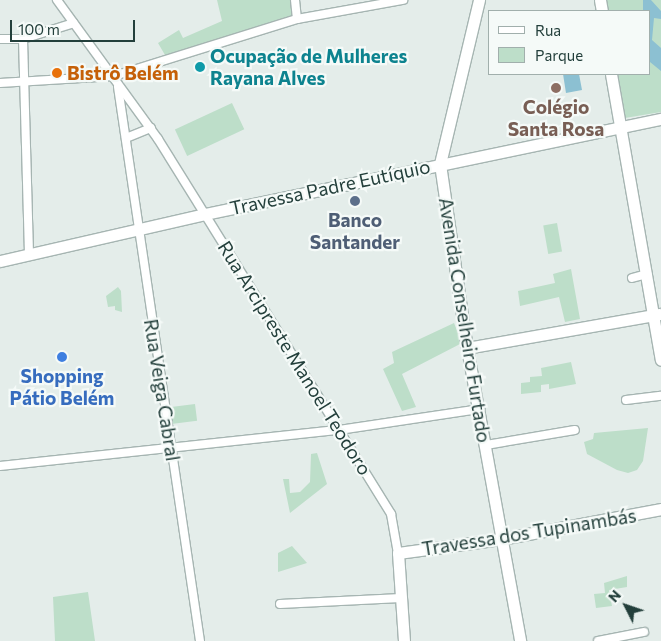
<!DOCTYPE html>
<html>
<head>
<meta charset="utf-8">
<style>
  body { margin:0 }
  #map { position:relative; width:661px; height:641px; overflow:hidden; background:#e4edea; font-family:Commissioner,sans-serif }
  div>[style] { position:absolute }
  .green>* { inset:0; background:#bddec9; transform-origin:0 0 }
  .water>* { inset:0; background:#8cc0d2 }
  .roads { filter:drop-shadow(1px 0 #a6b5b2) drop-shadow(-1px 0 #a6b5b2) drop-shadow(0 1px #a6b5b2) drop-shadow(0 -1px #a6b5b2) }
  .street>* { height:8px; margin:-4px; padding:0 4px; transform-origin:4px; border-radius:4px; background:#fff }
  .secondary>* { height:11px; margin:-5.5px; padding:0 5.5px; transform-origin:5.5px; border-radius:5.5px; background:#fff }
  .dots>* { width:14px; height:14px; translate:-50% -50%; box-sizing:border-box; border:2px solid #f5faf8; border-radius:50% }
  span { translate:-50% -50%; white-space:nowrap; text-align:center; line-height:1.15; -webkit-text-stroke:4.5px #f5faf8; paint-order:stroke }
  .culture-label { font-size:19px; color:#0d838f; font-weight:700 }
  .left { translate:0 -50%; text-align:left }
  .food-label { font-size:19px; color:#c56008; font-weight:700 }
  .education-label { font-size:19px; color:#785e54; font-weight:700 }
  .street-label { font-size:19px; color:#233f3b }
  .service-label { font-size:19px; color:#4e5e75; font-weight:700 }
  .shop-label { font-size:19px; color:#366cbe; font-weight:700 }
  .legend { position:absolute; left:488px; top:10px; width:162px; height:65px; box-sizing:border-box; background:#f5faf8; border:1px solid #a1afac; margin:0; padding:6px 9px; list-style:none; font-size:15px; color:#233f3b }
  .legend li { display:flex; align-items:center; gap:10px; height:25px }
  .legend b { width:25px; border:1px solid #a1afac }
  .north { position:absolute; left:601px; top:581px; width:50px; height:50px; -webkit-text-stroke:4px #f5faf8; paint-order:stroke; rotate:311deg; font-size:14px; font-weight:700; line-height:20px; text-align:center; color:#233f3b }
  .north::after { content:''; display:block; margin:auto; width:18px; height:22px; background:#233f3b; clip-path:polygon(50% 0,100% 100%,50% 72%,0 100%) }
  .scale { position:absolute; left:10px; top:20px; width:125px; height:22px; box-sizing:border-box; border:2px solid #233f3b; border-top:0; padding-left:6px; font-size:15px; line-height:18px; white-space:nowrap; color:#233f3b; -webkit-text-stroke:4px #f5faf8; paint-order:stroke }
</style>
</head>
<body>
<div id="map">
  <div class="green">
    <div style="clip-path:polygon(217px 0,294px 0,293px 17px,165px 55px,158px 43px,179px 30px,183px 38px,222px 21px)"></div>
    <div style="clip-path:polygon(603px 0,661px 0,661px 112px,625px 118px,617px 74px,650px 74px,650px 11px,605px 11px)"></div>
    <div style="left:232px;top:103px;width:29px;height:63px;rotate:65deg"></div>
    <div style="left:557px;top:223px;width:29px;height:14px;rotate:80deg"></div>
    <div style="clip-path:polygon(571px 269px,580px 319px,565px 322px,559px 297px,520px 306px,518px 291px,555px 283px,553px 274px)"></div>
    <div style="clip-path:polygon(118px 287px,121px 291px,122px 312px,115px 310px,115px 306px,108px 307px,106px 296px)"></div>
    <div style="clip-path:polygon(454px 323px,462px 343px,402px 374px,416px 407px,402px 411px,383px 369px,394px 363px,392px 352px)"></div>
    <div style="clip-path:polygon(571px 362px,576px 384px,549px 389px,549px 384px,541px 385px,541px 392px,521px 394px,521px 383px,530px 382px,530px 377px,542px 376px,541px 368px)"></div>
    <div style="left:195px;top:404px;width:17px;height:26px;rotate:83deg"></div>
    <div style="clip-path:polygon(648px 428px,643px 461px,637px 470px,628px 473px,617px 470px,587px 454px,584px 442px,593px 439px,594px 433px)"></div>
    <div style="clip-path:polygon(317px 453px,327px 484px,290px 513px,283px 479px,289px 479px,290px 493px,300px 492px,310px 482px,311px 454px)"></div>
    <div style="clip-path:polygon(292px 546px,307px 563px,278px 572px,278px 553px)"></div>
    <div style="clip-path:polygon(627px 576px,627px 587px,609px 590px,612px 606px,596px 608px,594px 594px,605px 593px,604px 583px)"></div>
    <div style="clip-path:polygon(88px 592px,95px 641px,55px 641px,53px 597px)"></div>
  </div>
  <div class="water">
    <div style="clip-path:polygon(643px 0,651px 0,661px 11px,661px 19px,654px 18px,652px 40px,661px 48px,661px 71px,650px 62px,650px 11px,643px 11px)"></div>
    <div style="clip-path:polygon(563px 74px,579px 74px,582px 90px,566px 93px)"></div>
  </div>
  <div class="roads">
    <div class="street">
      <div style="left:57px;top:0;width:172px;rotate:54deg"></div>
      <div style="left:158px;top:139px;width:343px;rotate:58.1deg"></div>
      <div style="left:339px;top:430px;width:99px;rotate:58.2deg"></div>
      <div style="left:391px;top:514px;width:40px;rotate:80deg"></div>
      <div style="left:295px;top:0;width:19px;rotate:84deg"></div>
      <div style="left:0;top:39px;width:23px"></div>
      <div style="left:23px;top:39px;width:53px;rotate:-17.4deg"></div>
      <div style="left:23px;top:39px;width:216px;rotate:88.4deg"></div>
      <div style="left:0;top:83px;width:114px;rotate:-3.5deg"></div>
      <div style="left:114px;top:76px;width:192px;rotate:-17.3deg"></div>
      <div style="left:297px;top:19px;width:108px;rotate:-10.2deg"></div>
      <div style="left:118px;top:87px;width:560px;rotate:81.58deg"></div>
      <div style="left:126px;top:138px;width:27px;rotate:-22deg"></div>
      <div style="left:632px;top:278px;width:16px;rotate:-15deg"></div>
      <div style="left:626px;top:400px;width:35px;rotate:-7deg"></div>
      <div style="left:486px;top:445px;width:90px;rotate:-9.6deg"></div>
      <div style="left:0;top:466px;width:341px;rotate:-6.1deg"></div>
      <div style="left:339px;top:430px;width:143px;rotate:-8.5deg"></div>
      <div style="left:280px;top:604px;width:121px;rotate:-2.8deg"></div>
      <div style="left:598px;top:641px;width:47px;rotate:-11.1deg"></div>
    </div>
    <div class="secondary">
      <div style="left:479px;top:0;width:169px;rotate:103.4deg"></div>
      <div style="left:440px;top:164px;width:186px;rotate:81.7deg"></div>
      <div style="left:467px;top:348px;width:298px;rotate:79.7deg"></div>
      <div style="left:600px;top:0;width:11px;rotate:80deg"></div>
      <div style="left:611px;top:74px;width:290px;rotate:80.1deg"></div>
      <div style="left:0;top:261px;width:210px;rotate:-12.9deg"></div>
      <div style="left:205px;top:214px;width:466px;rotate:-11.8deg"></div>
      <div style="left:467px;top:348px;width:196px;rotate:-10deg"></div>
      <div style="left:404px;top:641px;width:88px;rotate:-93.9deg"></div>
      <div style="left:398px;top:553px;width:104px;rotate:-7.7deg"></div>
      <div style="left:501px;top:539px;width:163px;rotate:-10.6deg"></div>
    </div>
  </div>
  <div class="dots">
    <div style="left:200px;top:67px;background:#0f9aa8"></div>
    <div style="left:57px;top:73px;background:#e8710a"></div>
    <div style="left:556px;top:88px;background:#8d6e63"></div>
    <div style="left:355px;top:201px;background:#5c6f8a"></div>
    <div style="left:62px;top:357px;background:#3f7fe0"></div>
  </div>
  <div class="culture-label">
    <span class="left" style="left:210px;top:67px">Ocupação de Mulheres<br>Rayana Alves</span>
  </div>
  <div class="food-label">
    <span class="left" style="left:67px;top:73px">Bistrô Belém</span>
  </div>
  <div class="education-label">
    <span style="left:556px;top:118px">Colégio<br>Santa Rosa</span>
  </div>
  <div class="street-label">
    <span style="left:330px;top:187px;rotate:-12deg">Travessa Padre Eutíquio</span>
    <span style="left:465px;top:320px;rotate:81deg">Avenida Conselheiro Furtado</span>
    <span style="left:295px;top:358px;rotate:58deg">Rua Arcipreste Manoel Teodoro</span>
    <span style="left:162px;top:390px;rotate:81deg">Rua Veiga Cabral</span>
    <span style="left:529px;top:532px;rotate:-9deg">Travessa dos Tupinambás</span>
  </div>
  <div class="service-label">
    <span style="left:355px;top:231px">Banco<br>Santander</span>
  </div>
  <div class="shop-label">
    <span style="left:62px;top:387px">Shopping<br>Pátio Belém</span>
  </div>
  <ul class="legend">
  <li><b style="height:6px;background:#fff"></b>Rua</li>
  <li><b style="height:14px;background:#bddec9"></b>Parque</li>
  </ul>
  <div class="north">N</div>
  <div class="scale">100 m</div>
</div>
</body>
</html>
